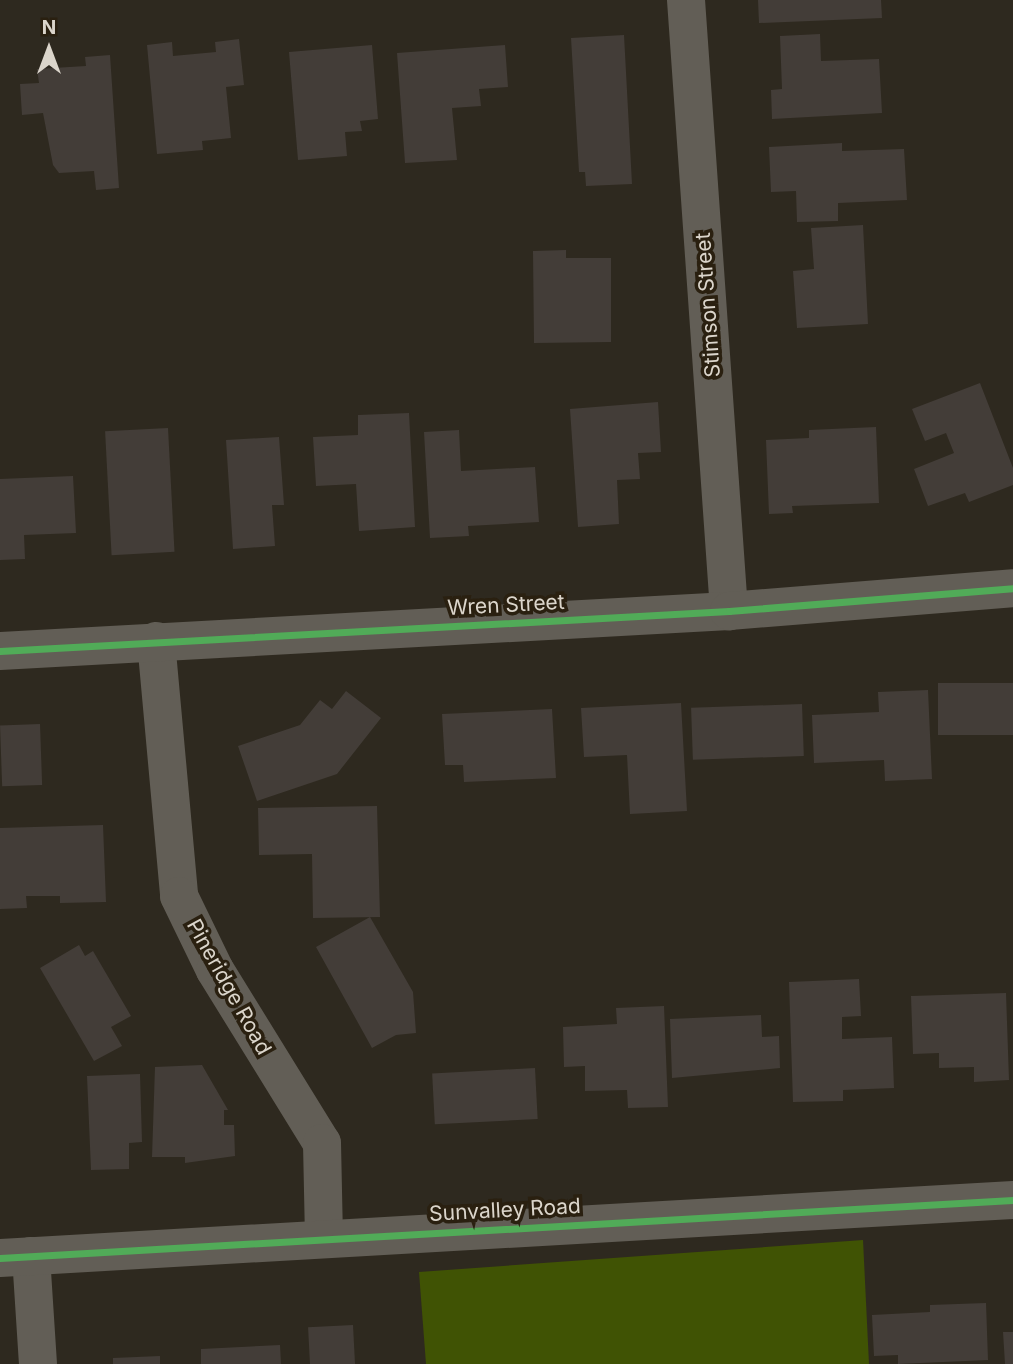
<!DOCTYPE html>
<html>
<head>
<meta charset="utf-8">
<style>
  body { margin:0 }
  #map { position:relative; width:1013px; height:1364px; overflow:hidden; background:#2e291f; font-family:Inter,sans-serif }
  div>[style] { position:absolute }
  .green>* { inset:0; background:#405304 }
  .building>* { inset:0; background:#433d38; transform-origin:0 0 }
  .minor>* { height:38px; margin:-19px; padding:0 19px; transform-origin:19px; border-radius:19px; background:#625e56 }
  .cycleway>* { height:7px; margin:-3.5px; padding:0 3.5px; transform-origin:3.5px; border-radius:3.5px; background:#51ab58 }
  span { translate:-50% -50%; white-space:nowrap; text-align:center; line-height:1.15; -webkit-text-stroke:7px #2a2010; paint-order:stroke }
  .street-label { font-size:21px; color:#dbd5cb }
  .north { position:absolute; left:14px; top:14px; width:70px; height:70px; -webkit-text-stroke:5px #2a2010; paint-order:stroke; rotate:0deg; font-size:19px; font-weight:700; line-height:28px; text-align:center; color:#dbd5cb }
  .north::after { content:''; display:block; margin:auto; width:24px; height:32px; background:#dbd5cb; clip-path:polygon(50% 0,100% 100%,50% 72%,0 100%) }
</style>
</head>
<body>
<div id="map">
  <div class="green">
    <div style="clip-path:polygon(863px 1240px,869px 1364px,426px 1364px,419px 1272px)"></div>
  </div>
  <div class="building">
    <div style="clip-path:polygon(758px 0,881px 0,882px 18px,759px 23px)"></div>
    <div style="clip-path:polygon(820px 34px,821px 61px,879px 59px,882px 113px,772px 119px,771px 90px,782px 89px,780px 36px)"></div>
    <div style="clip-path:polygon(624px 35px,632px 184px,586px 186px,585px 172px,579px 172px,571px 38px)"></div>
    <div style="clip-path:polygon(239px 39px,244px 85px,226px 87px,231px 138px,202px 141px,203px 150px,157px 154px,147px 45px,172px 42px,173px 56px,216px 52px,215px 42px)"></div>
    <div style="clip-path:polygon(372px 45px,378px 119px,360px 121px,362px 131px,345px 132px,347px 156px,298px 160px,289px 52px)"></div>
    <div style="clip-path:polygon(505px 45px,508px 87px,479px 89px,481px 106px,452px 108px,457px 160px,405px 163px,397px 53px)"></div>
    <div style="clip-path:polygon(110px 55px,119px 188px,96px 190px,94px 171px,59px 173px,53px 165px,43px 113px,22px 115px,20px 84px,39px 83px,37px 69px,86px 66px,85px 57px)"></div>
    <div style="clip-path:polygon(842px 143px,842px 151px,904px 149px,907px 200px,838px 203px,838px 221px,797px 222px,796px 191px,771px 192px,769px 147px)"></div>
    <div style="clip-path:polygon(863px 225px,868px 324px,797px 328px,793px 271px,814px 269px,811px 228px)"></div>
    <div style="clip-path:polygon(566px 250px,566px 258px,611px 258px,611px 342px,534px 343px,533px 251px)"></div>
    <div style="clip-path:polygon(980px 383px,1013px 468px,1013px 485px,969px 502px,965px 493px,928px 506px,914px 469px,954px 453px,946px 433px,925px 441px,912px 409px)"></div>
    <div style="clip-path:polygon(658px 402px,661px 452px,638px 453px,640px 479px,617px 480px,619px 524px,578px 527px,570px 409px)"></div>
    <div style="clip-path:polygon(409px 413px,415px 527px,359px 531px,356px 484px,316px 486px,313px 437px,358px 435px,358px 415px)"></div>
    <div style="clip-path:polygon(876px 427px,879px 503px,792px 506px,793px 513px,769px 514px,766px 440px,809px 438px,809px 430px)"></div>
    <div style="left:168px;top:428px;width:124px;height:63px;rotate:87deg"></div>
    <div style="clip-path:polygon(459px 430px,461px 471px,535px 467px,539px 522px,468px 526px,469px 536px,430px 538px,424px 432px)"></div>
    <div style="clip-path:polygon(279px 437px,284px 505px,272px 505px,275px 546px,233px 549px,226px 440px)"></div>
    <div style="clip-path:polygon(73px 476px,76px 533px,24px 535px,25px 559px,0 560px,0 479px)"></div>
    <div style="left:1013px;top:683px;width:52px;height:75px;rotate:90deg"></div>
    <div style="clip-path:polygon(928px 690px,932px 779px,885px 781px,884px 760px,814px 763px,812px 715px,879px 712px,878px 692px)"></div>
    <div style="clip-path:polygon(346px 691px,381px 718px,337px 774px,257px 801px,238px 746px,300px 725px,320px 700px,332px 709px)"></div>
    <div style="clip-path:polygon(681px 703px,687px 811px,630px 814px,627px 755px,584px 757px,581px 708px)"></div>
    <div style="left:802px;top:704px;width:52px;height:111px;rotate:88deg"></div>
    <div style="clip-path:polygon(552px 709px,556px 778px,464px 782px,463px 765px,445px 765px,442px 714px)"></div>
    <div style="left:40px;top:724px;width:61px;height:40px;rotate:88deg"></div>
    <div style="clip-path:polygon(377px 806px,380px 917px,313px 918px,312px 854px,259px 855px,258px 808px)"></div>
    <div style="clip-path:polygon(103px 825px,106px 902px,60px 903px,60px 896px,26px 896px,27px 908px,0 909px,0 828px)"></div>
    <div style="clip-path:polygon(370px 917px,413px 992px,416px 1033px,396px 1035px,372px 1048px,316px 947px)"></div>
    <div style="clip-path:polygon(79px 945px,85px 956px,93px 951px,131px 1016px,111px 1027px,122px 1046px,94px 1061px,40px 968px)"></div>
    <div style="clip-path:polygon(859px 979px,861px 1016px,842px 1017px,842px 1039px,892px 1037px,894px 1088px,843px 1090px,843px 1101px,793px 1102px,789px 982px)"></div>
    <div style="clip-path:polygon(1006px 993px,1009px 1080px,974px 1082px,974px 1067px,939px 1068px,939px 1053px,913px 1054px,911px 996px)"></div>
    <div style="clip-path:polygon(664px 1006px,668px 1107px,628px 1108px,627px 1090px,585px 1091px,585px 1066px,564px 1067px,563px 1027px,617px 1024px,616px 1008px)"></div>
    <div style="clip-path:polygon(761px 1015px,762px 1037px,779px 1036px,780px 1068px,672px 1078px,670px 1019px)"></div>
    <div style="clip-path:polygon(202px 1065px,228px 1110px,224px 1110px,224px 1125px,234px 1125px,235px 1156px,185px 1163px,185px 1157px,152px 1157px,155px 1067px)"></div>
    <div style="left:535px;top:1068px;width:51px;height:103px;rotate:87deg"></div>
    <div style="clip-path:polygon(140px 1074px,142px 1142px,129px 1143px,129px 1169px,91px 1170px,87px 1076px)"></div>
    <div style="clip-path:polygon(986px 1303px,988px 1360px,898px 1364px,898px 1355px,874px 1356px,872px 1315px,930px 1312px,930px 1305px)"></div>
    <div style="left:353px;top:1325px;width:39px;height:45px;rotate:87deg"></div>
    <div style="clip-path:polygon(1003px 1332px,1013px 1332px,1013px 1364px,1005px 1364px)"></div>
    <div style="clip-path:polygon(280px 1345px,281px 1364px,201px 1364px,201px 1349px)"></div>
    <div style="clip-path:polygon(160px 1356px,160px 1364px,113px 1364px,113px 1358px)"></div>
  </div>
  <div class="minor">
    <div style="left:686px;top:0;width:613px;rotate:85.97deg"></div>
    <div style="left:156px;top:641px;width:256px;rotate:84.8deg"></div>
    <div style="left:179px;top:896px;width:82px;rotate:64.1deg"></div>
    <div style="left:215px;top:970px;width:203px;rotate:58.3deg"></div>
    <div style="left:322px;top:1143px;width:94px;rotate:88.8deg"></div>
    <div style="left:0;top:651px;width:730px;rotate:-3.14deg"></div>
    <div style="left:729px;top:611px;width:285px;rotate:-4.6deg"></div>
    <div style="left:31px;top:1256px;width:108px;rotate:86.3deg"></div>
    <div style="left:0;top:1258px;width:1015px;rotate:-3.28deg"></div>
  </div>
  <div class="cycleway">
    <div style="left:0;top:651px;width:730px;rotate:-3.14deg"></div>
    <div style="left:729px;top:611px;width:285px;rotate:-4.6deg"></div>
    <div style="left:0;top:1258px;width:1015px;rotate:-3.28deg"></div>
  </div>
  <div class="street-label">
    <span style="left:708px;top:305px;rotate:-94deg">Stimson Street</span>
    <span style="left:506px;top:605px;rotate:-3deg">Wren Street</span>
    <span style="left:229px;top:987px;rotate:61deg">Pineridge Road</span>
    <span style="left:505px;top:1210px;rotate:-3deg">Sunvalley Road</span>
  </div>
  <div class="north">N</div>
</div>
</body>
</html>
